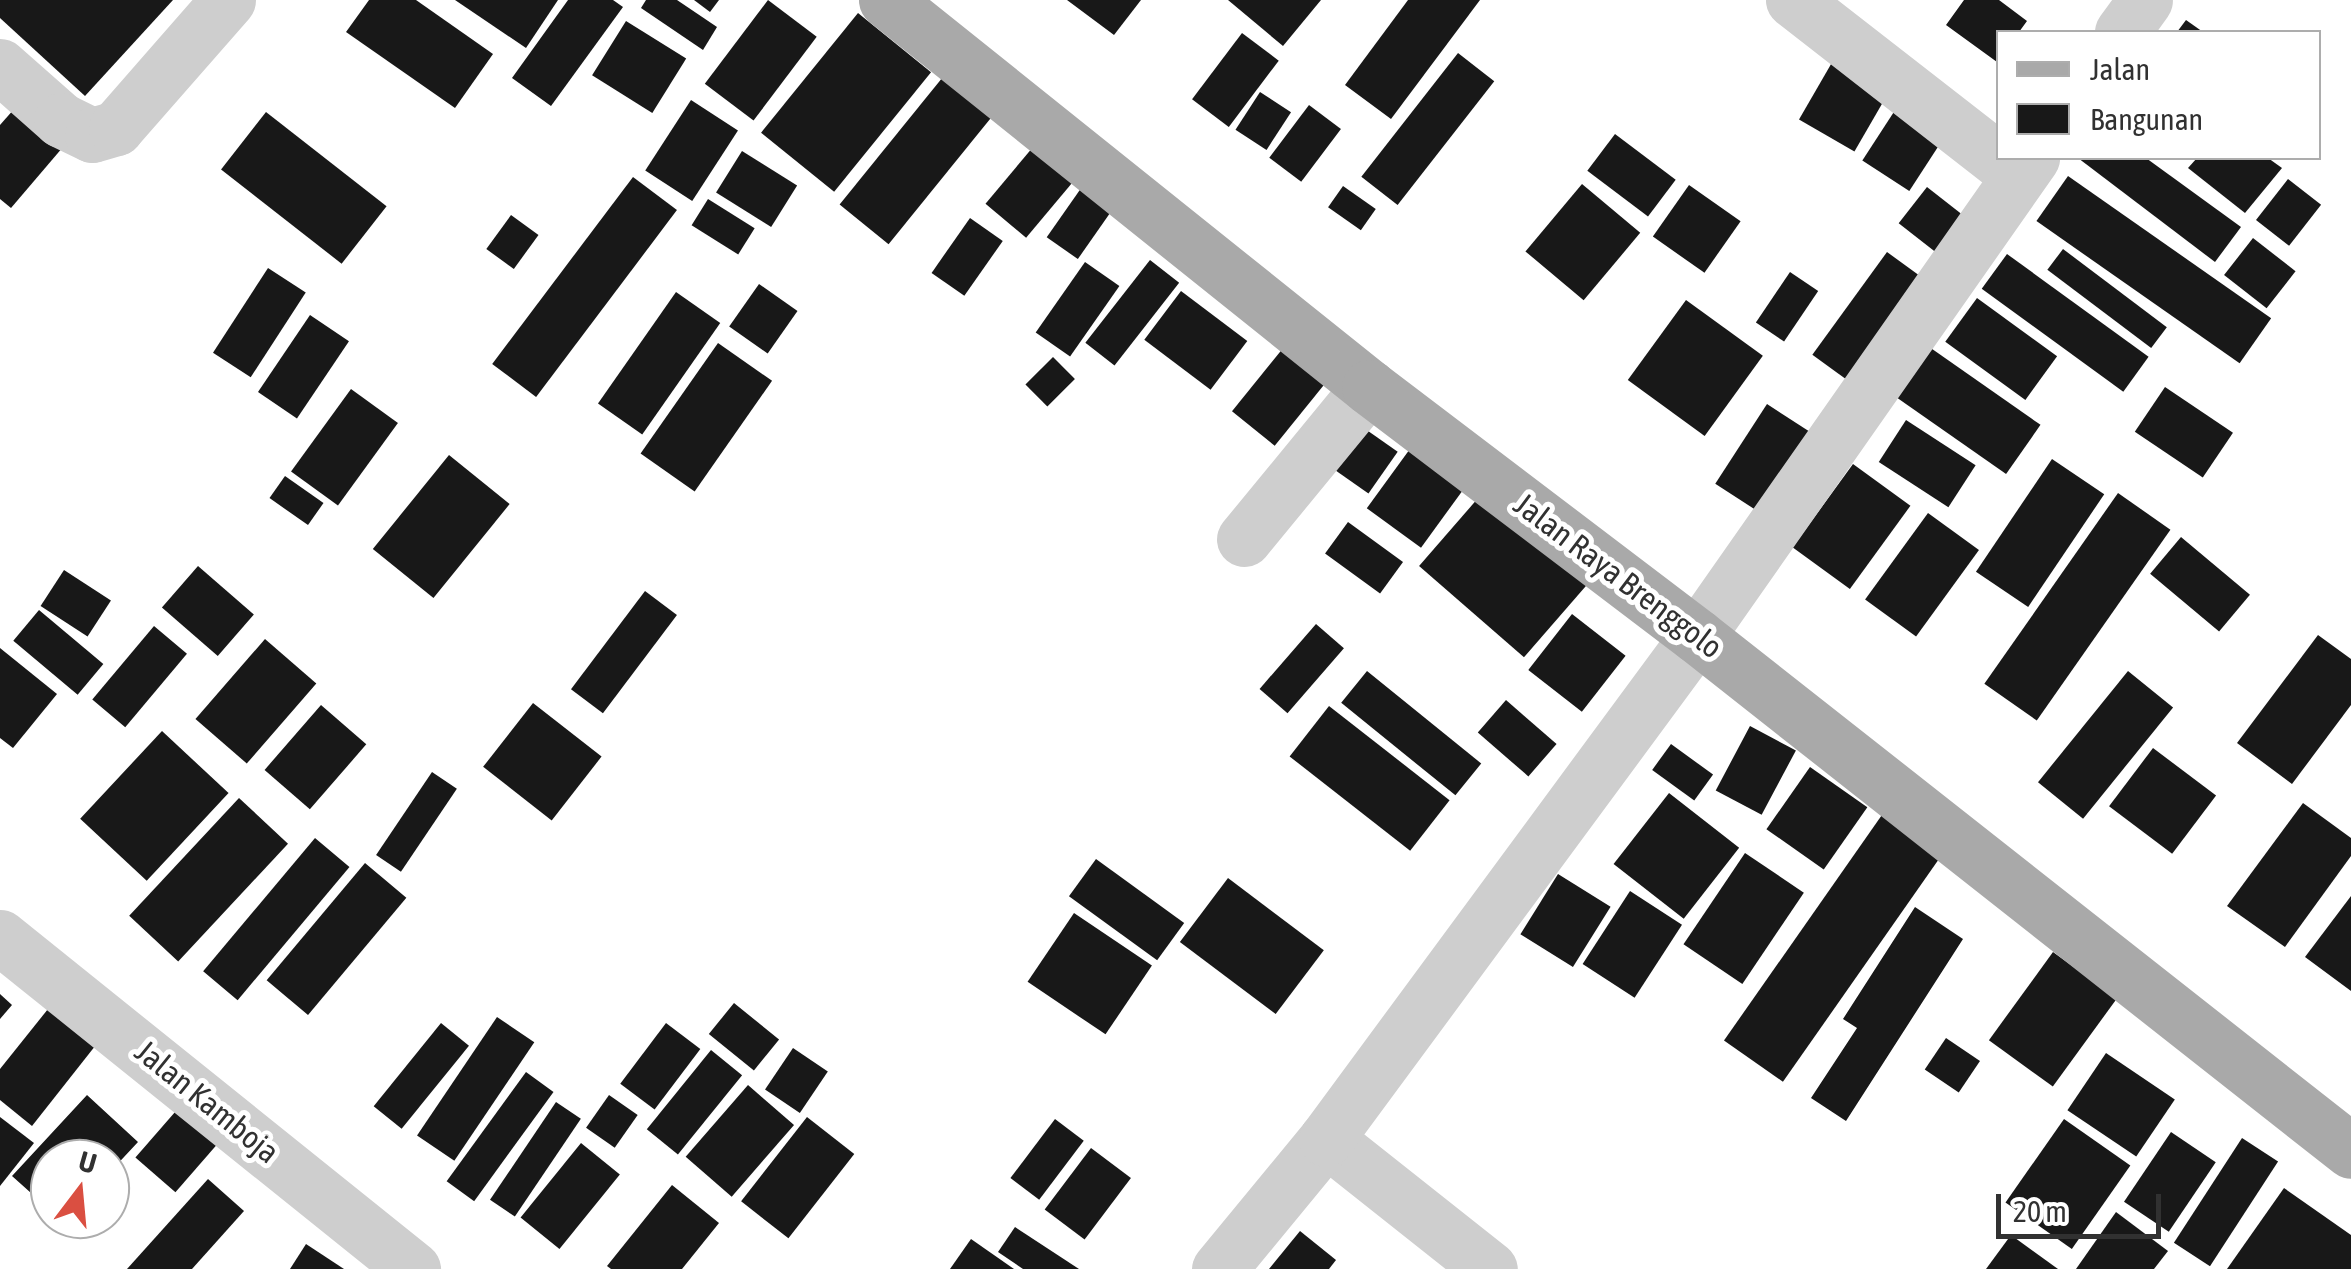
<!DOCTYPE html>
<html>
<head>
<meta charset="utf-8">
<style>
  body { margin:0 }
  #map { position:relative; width:2351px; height:1269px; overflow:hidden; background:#fff; font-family:"Asap Condensed",sans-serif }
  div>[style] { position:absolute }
  .building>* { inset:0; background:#181818; transform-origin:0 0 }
  .minor>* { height:55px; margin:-27.5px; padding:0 27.5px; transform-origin:27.5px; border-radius:27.5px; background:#cecece }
  .major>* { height:55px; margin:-27.5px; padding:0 27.5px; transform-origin:27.5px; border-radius:27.5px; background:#a9a9a9 }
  span { translate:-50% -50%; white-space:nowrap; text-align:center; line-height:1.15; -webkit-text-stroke:10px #fff; paint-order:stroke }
  .street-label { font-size:32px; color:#313131 }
  .legend { position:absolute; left:1996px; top:30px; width:325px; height:130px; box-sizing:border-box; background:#fff; border:2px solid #adadad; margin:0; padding:12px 18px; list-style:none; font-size:30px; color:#313131 }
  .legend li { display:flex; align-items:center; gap:20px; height:50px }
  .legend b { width:50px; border:2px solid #adadad }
  .north { position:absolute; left:30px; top:1139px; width:100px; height:100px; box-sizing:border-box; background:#fff; border:2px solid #adadad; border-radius:50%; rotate:16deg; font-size:28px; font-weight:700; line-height:40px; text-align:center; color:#313131 }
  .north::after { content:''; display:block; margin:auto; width:35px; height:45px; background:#da4f41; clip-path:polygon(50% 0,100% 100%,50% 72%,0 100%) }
  .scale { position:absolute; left:1996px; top:1194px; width:165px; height:45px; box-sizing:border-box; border:5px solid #313131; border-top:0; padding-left:12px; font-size:30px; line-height:35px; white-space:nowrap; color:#313131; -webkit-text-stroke:8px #fff; paint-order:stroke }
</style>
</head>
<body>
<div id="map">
  <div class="building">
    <div style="clip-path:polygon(0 0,173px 0,85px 96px,0 18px)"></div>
    <div style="clip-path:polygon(369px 0,416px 0,493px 54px,455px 108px,346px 32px)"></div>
    <div style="clip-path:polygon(455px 0,558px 0,526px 48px)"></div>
    <div style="clip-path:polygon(568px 0,613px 0,623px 7px,551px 106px,512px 78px)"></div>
    <div style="clip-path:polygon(646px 0,677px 0,717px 27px,703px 50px,641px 8px)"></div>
    <div style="clip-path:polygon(694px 0,719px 0,710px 12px)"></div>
    <div style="left:768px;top:0;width:61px;height:105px;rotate:37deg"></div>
    <div style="clip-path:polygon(1067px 0,1141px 0,1114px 35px)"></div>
    <div style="clip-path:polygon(1228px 0,1321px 0,1283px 46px)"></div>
    <div style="clip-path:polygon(1408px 0,1480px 0,1391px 119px,1345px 85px)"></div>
    <div style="clip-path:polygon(1964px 0,1999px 0,2027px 21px,2019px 32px,1998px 32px,1997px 62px,1946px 25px)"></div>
    <div style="left:858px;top:13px;width:94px;height:154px;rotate:39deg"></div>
    <div style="clip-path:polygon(2186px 20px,2203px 32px,2177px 32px)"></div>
    <div style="left:626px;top:21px;width:71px;height:64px;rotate:32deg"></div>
    <div style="left:1242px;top:33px;width:46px;height:83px;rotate:37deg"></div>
    <div style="left:1458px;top:53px;width:46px;height:157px;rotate:38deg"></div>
    <div style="left:1834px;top:59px;width:64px;height:70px;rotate:30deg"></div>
    <div style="left:951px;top:67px;width:63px;height:177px;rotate:39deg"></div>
    <div style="left:1260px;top:92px;width:37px;height:45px;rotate:33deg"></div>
    <div style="clip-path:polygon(22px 100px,69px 140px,11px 208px,0 199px,0 125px)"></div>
    <div style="left:691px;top:100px;width:56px;height:84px;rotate:33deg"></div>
    <div style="left:1901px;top:101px;width:56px;height:71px;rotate:33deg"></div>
    <div style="left:1309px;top:105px;width:40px;height:66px;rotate:37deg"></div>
    <div style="left:266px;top:112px;width:153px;height:73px;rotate:38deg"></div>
    <div style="left:1044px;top:134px;width:53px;height:91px;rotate:40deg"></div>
    <div style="left:1615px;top:134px;width:76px;height:46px;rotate:37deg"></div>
    <div style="left:742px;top:151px;width:65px;height:49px;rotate:32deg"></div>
    <div style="clip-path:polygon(2078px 158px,2146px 158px,2241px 227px,2215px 262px)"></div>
    <div style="clip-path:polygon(2197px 158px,2268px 158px,2282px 168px,2245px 213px,2188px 168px)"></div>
    <div style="left:2068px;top:176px;width:248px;height:55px;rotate:35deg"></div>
    <div style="left:633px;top:177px;width:55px;height:234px;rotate:37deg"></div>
    <div style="left:2288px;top:179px;width:42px;height:52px;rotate:38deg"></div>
    <div style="left:1084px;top:184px;width:38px;height:65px;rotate:35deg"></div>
    <div style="left:1582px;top:184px;width:76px;height:88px;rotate:40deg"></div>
    <div style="left:1689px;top:185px;width:63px;height:63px;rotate:35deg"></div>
    <div style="left:1343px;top:186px;width:40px;height:26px;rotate:35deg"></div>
    <div style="left:1927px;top:187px;width:60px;height:46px;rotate:38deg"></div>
    <div style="left:708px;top:199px;width:55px;height:31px;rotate:32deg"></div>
    <div style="left:511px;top:215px;width:34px;height:42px;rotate:36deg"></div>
    <div style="left:970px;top:218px;width:40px;height:67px;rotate:35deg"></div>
    <div style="left:2253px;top:238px;width:54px;height:47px;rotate:38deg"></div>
    <div style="left:2063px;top:249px;width:130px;height:26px;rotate:37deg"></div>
    <div style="left:1887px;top:252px;width:57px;height:127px;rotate:36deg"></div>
    <div style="left:2007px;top:254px;width:175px;height:43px;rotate:36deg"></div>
    <div style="left:1150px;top:260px;width:37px;height:105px;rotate:38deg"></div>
    <div style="left:1085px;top:262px;width:42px;height:86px;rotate:35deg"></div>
    <div style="left:268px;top:268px;width:45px;height:101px;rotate:33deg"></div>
    <div style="left:1790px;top:272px;width:34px;height:61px;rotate:34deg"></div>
    <div style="left:759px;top:284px;width:47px;height:52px;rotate:35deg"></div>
    <div style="left:1181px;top:291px;width:83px;height:61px;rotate:37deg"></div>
    <div style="left:676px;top:292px;width:54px;height:136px;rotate:35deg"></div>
    <div style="left:1977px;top:298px;width:99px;height:54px;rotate:36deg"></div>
    <div style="left:1686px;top:300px;width:95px;height:99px;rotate:36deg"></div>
    <div style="left:310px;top:315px;width:47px;height:93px;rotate:34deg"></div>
    <div style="left:1288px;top:342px;width:55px;height:89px;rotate:39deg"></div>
    <div style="left:718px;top:343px;width:66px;height:135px;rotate:35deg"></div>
    <div style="left:1925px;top:344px;width:141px;height:60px;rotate:35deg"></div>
    <div style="left:1053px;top:357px;width:31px;height:39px;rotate:45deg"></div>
    <div style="left:2165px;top:387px;width:82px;height:54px;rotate:34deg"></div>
    <div style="left:351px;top:389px;width:58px;height:102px;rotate:36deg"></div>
    <div style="left:1767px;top:404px;width:63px;height:95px;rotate:33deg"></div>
    <div style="left:1351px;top:419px;width:57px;height:51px;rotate:35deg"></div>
    <div style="left:1906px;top:420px;width:83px;height:50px;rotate:33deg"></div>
    <div style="left:1415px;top:442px;width:67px;height:82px;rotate:36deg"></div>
    <div style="left:449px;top:455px;width:78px;height:121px;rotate:39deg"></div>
    <div style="left:2052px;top:459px;width:63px;height:136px;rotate:34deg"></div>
    <div style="left:1853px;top:464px;width:71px;height:103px;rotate:36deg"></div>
    <div style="left:285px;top:476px;width:47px;height:27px;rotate:35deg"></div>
    <div style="left:1486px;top:489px;width:139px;height:102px;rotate:41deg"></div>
    <div style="left:2118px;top:493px;width:64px;height:233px;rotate:35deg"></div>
    <div style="left:1928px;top:513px;width:63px;height:107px;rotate:36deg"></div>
    <div style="left:1348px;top:522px;width:68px;height:39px;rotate:36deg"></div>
    <div style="left:2181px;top:537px;width:90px;height:48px;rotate:40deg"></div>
    <div style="left:198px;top:566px;width:74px;height:55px;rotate:41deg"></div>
    <div style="left:64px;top:570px;width:56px;height:43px;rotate:33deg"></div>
    <div style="left:645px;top:591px;width:40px;height:123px;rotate:37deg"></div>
    <div style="left:39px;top:610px;width:84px;height:40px;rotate:40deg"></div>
    <div style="left:1572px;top:614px;width:68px;height:71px;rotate:38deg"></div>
    <div style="left:1316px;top:624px;width:37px;height:86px;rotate:41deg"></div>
    <div style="left:154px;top:626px;width:43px;height:96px;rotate:40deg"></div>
    <div style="clip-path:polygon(2318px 635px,2351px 659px,2351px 705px,2292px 784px,2237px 743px)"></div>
    <div style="left:265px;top:639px;width:68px;height:106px;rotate:41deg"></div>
    <div style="clip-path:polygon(0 648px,57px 694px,13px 748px,0 738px)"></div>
    <div style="left:1367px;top:671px;width:147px;height:41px;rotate:39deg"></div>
    <div style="left:2128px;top:671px;width:58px;height:143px;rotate:39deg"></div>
    <div style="left:1506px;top:700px;width:67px;height:43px;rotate:41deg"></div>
    <div style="left:533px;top:703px;width:87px;height:81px;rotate:38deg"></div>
    <div style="left:321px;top:705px;width:60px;height:86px;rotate:41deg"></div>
    <div style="left:1329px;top:706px;width:153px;height:64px;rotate:38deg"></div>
    <div style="left:1750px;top:726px;width:52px;height:73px;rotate:28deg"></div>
    <div style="left:162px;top:731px;width:91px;height:120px;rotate:43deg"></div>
    <div style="left:1671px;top:744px;width:52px;height:32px;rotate:36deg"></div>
    <div style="left:2153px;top:748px;width:79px;height:73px;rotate:37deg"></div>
    <div style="left:1810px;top:767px;width:70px;height:76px;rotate:35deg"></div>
    <div style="left:432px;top:772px;width:30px;height:100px;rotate:34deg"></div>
    <div style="left:1669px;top:793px;width:89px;height:90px;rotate:38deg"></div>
    <div style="left:239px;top:798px;width:67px;height:161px;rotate:43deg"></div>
    <div style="clip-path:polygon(2303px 803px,2351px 838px,2351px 856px,2285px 947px,2227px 906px)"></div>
    <div style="left:1884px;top:812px;width:72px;height:279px;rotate:35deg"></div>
    <div style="left:315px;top:838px;width:45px;height:174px;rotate:40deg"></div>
    <div style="left:1745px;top:853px;width:71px;height:110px;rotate:34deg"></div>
    <div style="left:1096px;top:859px;width:109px;height:46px;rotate:36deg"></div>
    <div style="left:365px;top:863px;width:54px;height:153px;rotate:40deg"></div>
    <div style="left:1558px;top:874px;width:62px;height:71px;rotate:32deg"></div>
    <div style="left:1228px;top:878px;width:120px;height:80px;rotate:37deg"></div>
    <div style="left:1630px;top:891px;width:62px;height:87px;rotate:33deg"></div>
    <div style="clip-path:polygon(2351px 896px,2351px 991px,2305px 957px)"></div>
    <div style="clip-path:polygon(1915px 907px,1963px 939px,1846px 1121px,1811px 1098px,1857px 1028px,1843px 1019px)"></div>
    <div style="left:1074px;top:913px;width:94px;height:83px;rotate:34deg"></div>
    <div style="left:2053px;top:952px;width:79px;height:109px;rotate:36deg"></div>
    <div style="clip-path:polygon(0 994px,12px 1005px,0 1019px)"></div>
    <div style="clip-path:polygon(56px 999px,103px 1036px,32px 1126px,0 1100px,0 1069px)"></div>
    <div style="left:734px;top:1003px;width:58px;height:40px;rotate:39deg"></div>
    <div style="left:497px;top:1017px;width:45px;height:143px;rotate:34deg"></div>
    <div style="left:441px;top:1023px;width:36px;height:107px;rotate:39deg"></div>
    <div style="left:666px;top:1023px;width:43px;height:76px;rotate:37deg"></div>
    <div style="left:1946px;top:1038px;width:41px;height:38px;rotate:34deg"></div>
    <div style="left:793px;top:1048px;width:42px;height:50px;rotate:34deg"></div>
    <div style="left:711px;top:1050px;width:40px;height:102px;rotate:39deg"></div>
    <div style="left:2106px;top:1053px;width:83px;height:69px;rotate:34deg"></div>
    <div style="left:526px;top:1072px;width:34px;height:135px;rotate:36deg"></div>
    <div style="left:748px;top:1085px;width:61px;height:95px;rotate:41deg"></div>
    <div style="clip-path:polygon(87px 1095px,138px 1142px,110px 1172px,110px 1159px,50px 1159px,50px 1210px,12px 1176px)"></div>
    <div style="left:609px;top:1095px;width:35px;height:40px;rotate:35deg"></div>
    <div style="left:556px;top:1102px;width:30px;height:118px;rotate:34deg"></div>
    <div style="left:182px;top:1104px;width:53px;height:71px;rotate:41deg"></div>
    <div style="clip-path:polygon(0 1117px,34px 1143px,0 1186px)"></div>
    <div style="left:807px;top:1117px;width:60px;height:107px;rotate:38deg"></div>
    <div style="left:1055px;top:1119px;width:36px;height:74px;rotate:37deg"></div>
    <div style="left:2064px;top:1119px;width:81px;height:102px;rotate:35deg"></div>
    <div style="left:2171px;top:1132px;width:54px;height:84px;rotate:34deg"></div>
    <div style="left:2242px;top:1138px;width:43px;height:125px;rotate:33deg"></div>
    <div style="left:581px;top:1143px;width:50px;height:96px;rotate:39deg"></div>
    <div style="left:1091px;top:1148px;width:50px;height:77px;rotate:37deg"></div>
    <div style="clip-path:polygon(208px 1179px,244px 1211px,192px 1269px,127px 1269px)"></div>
    <div style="clip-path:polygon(672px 1185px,719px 1223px,682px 1269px,611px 1269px,607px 1266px)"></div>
    <div style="clip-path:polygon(2284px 1188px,2351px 1235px,2351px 1269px,2227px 1269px)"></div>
    <div style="clip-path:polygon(2116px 1212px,2168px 1251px,2154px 1269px,2076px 1269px)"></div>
    <div style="clip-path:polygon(1015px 1227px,1079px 1269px,1023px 1269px,998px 1252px)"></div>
    <div style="clip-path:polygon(1300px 1231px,1336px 1260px,1329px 1269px,1269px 1269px)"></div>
    <div style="clip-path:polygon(2011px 1235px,2058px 1269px,1986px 1269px)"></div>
    <div style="clip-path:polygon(971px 1239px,1014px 1269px,950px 1269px)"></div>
    <div style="clip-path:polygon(306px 1244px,344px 1269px,290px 1269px)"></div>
  </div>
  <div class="minor">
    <div style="left:1793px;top:0;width:286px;rotate:37.9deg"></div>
    <div style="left:2122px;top:32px;width:39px;rotate:-54deg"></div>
    <div style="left:0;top:66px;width:81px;rotate:41.5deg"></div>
    <div style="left:61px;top:120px;width:34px;rotate:26deg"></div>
    <div style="left:92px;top:135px;width:25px;rotate:-16deg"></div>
    <div style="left:116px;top:128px;width:170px;rotate:-48.8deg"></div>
    <div style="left:1244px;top:539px;width:197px;rotate:-50.6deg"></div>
    <div style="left:0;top:937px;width:530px;rotate:38.79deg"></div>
    <div style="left:1326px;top:1139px;width:209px;rotate:38.4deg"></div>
    <div style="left:1219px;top:1269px;width:168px;rotate:-50.5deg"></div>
    <div style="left:1326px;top:1139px;width:625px;rotate:-53.59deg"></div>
    <div style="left:1697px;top:636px;width:584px;rotate:-54.98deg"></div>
  </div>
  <div class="major">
    <div style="left:886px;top:0;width:619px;rotate:38.7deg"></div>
    <div style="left:1369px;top:387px;width:412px;rotate:37.2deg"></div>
    <div style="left:1697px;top:636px;width:832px;rotate:38.22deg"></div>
  </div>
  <div class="street-label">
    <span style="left:1618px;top:576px;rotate:37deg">Jalan Raya Brenggolo</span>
    <span style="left:207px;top:1102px;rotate:39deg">Jalan Kamboja</span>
  </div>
  <ul class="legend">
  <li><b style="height:12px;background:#a9a9a9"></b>Jalan</li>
  <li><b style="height:28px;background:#181818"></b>Bangunan</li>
  </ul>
  <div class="north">U</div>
  <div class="scale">20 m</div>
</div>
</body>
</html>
